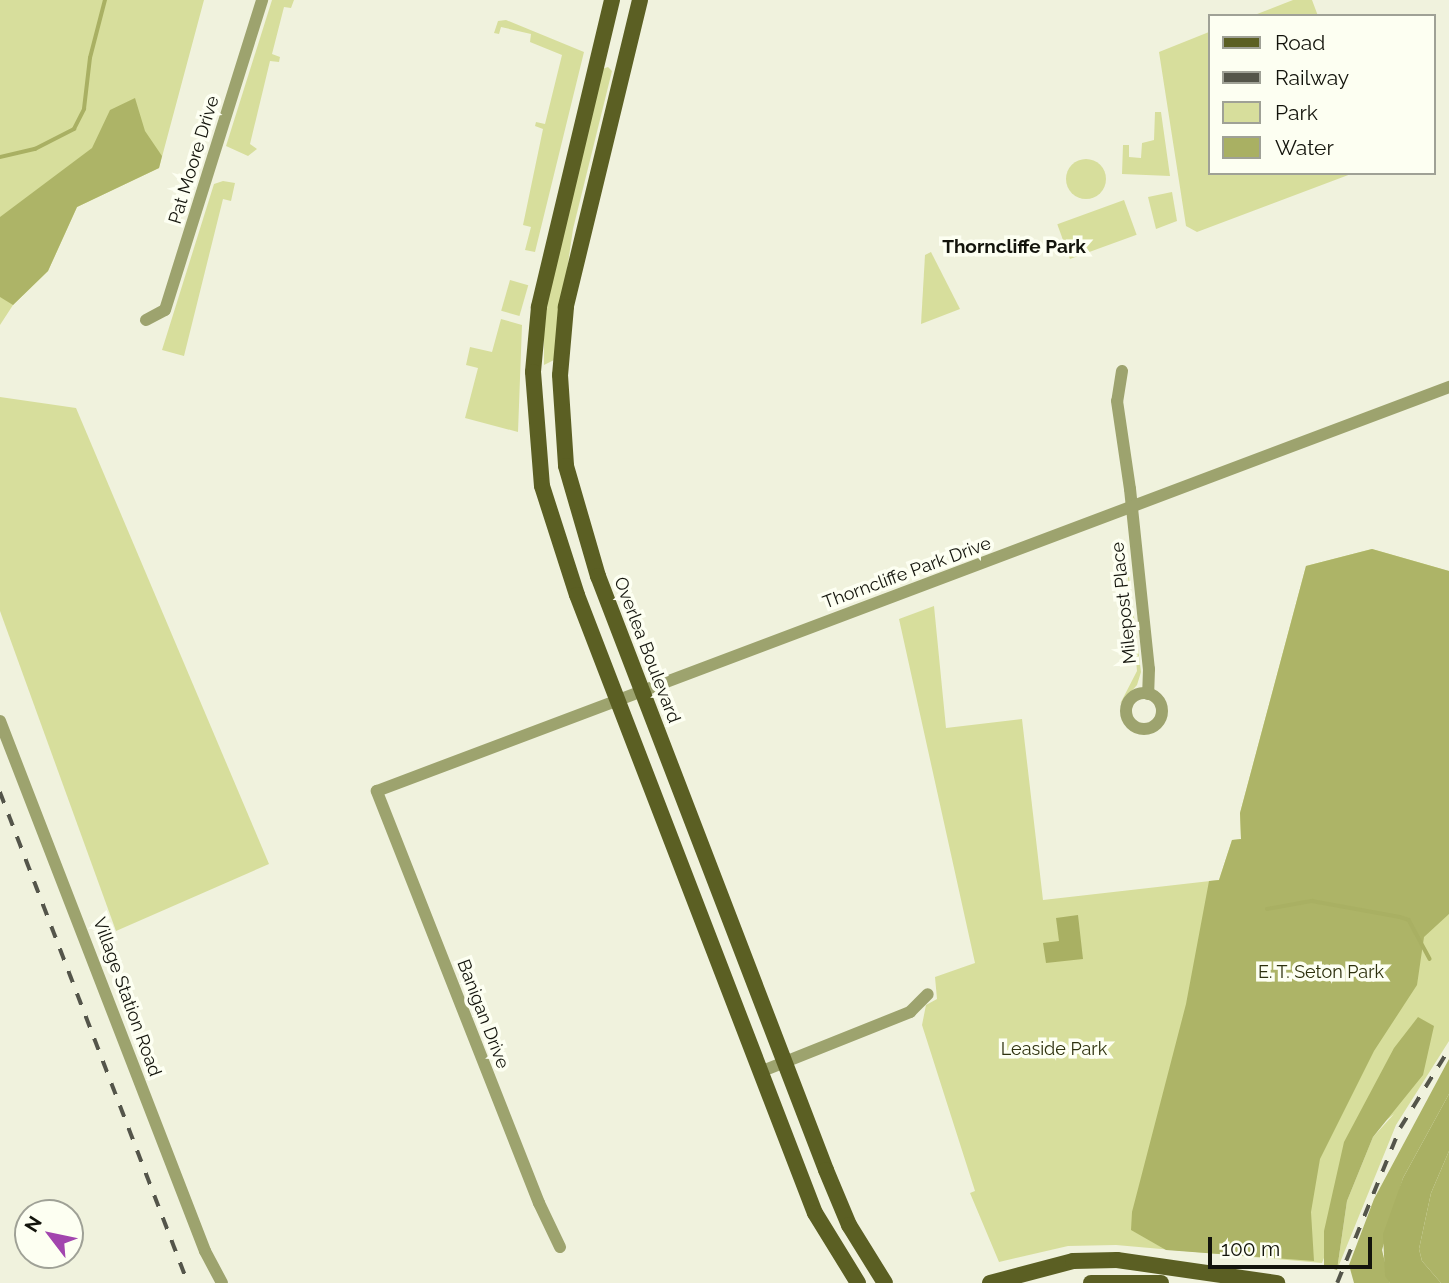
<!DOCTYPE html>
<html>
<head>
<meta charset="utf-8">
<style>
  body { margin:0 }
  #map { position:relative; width:1449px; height:1283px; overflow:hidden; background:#f0f2dd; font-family:Raleway,sans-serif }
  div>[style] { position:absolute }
  .green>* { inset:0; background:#d7de9c; transform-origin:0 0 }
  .round { border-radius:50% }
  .forest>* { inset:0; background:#adb467 }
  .water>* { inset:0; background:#a9b063 }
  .stream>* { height:3.5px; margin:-1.75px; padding:0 1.75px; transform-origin:1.75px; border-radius:1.75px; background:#a9b063 }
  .minor>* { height:12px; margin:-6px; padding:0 6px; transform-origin:6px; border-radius:6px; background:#9da36e }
  .minor>.ring { margin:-6px; padding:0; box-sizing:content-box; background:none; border:12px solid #9da36e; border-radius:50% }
  .major>* { height:16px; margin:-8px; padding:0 8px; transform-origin:8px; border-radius:8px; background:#5b5f23 }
  .rail>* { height:3.5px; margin-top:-1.75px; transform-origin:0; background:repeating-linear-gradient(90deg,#54554a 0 12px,transparent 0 24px) }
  span { translate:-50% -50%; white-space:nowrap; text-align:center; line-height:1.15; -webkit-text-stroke:7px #fdfff2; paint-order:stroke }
  .street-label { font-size:18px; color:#13140c }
  .park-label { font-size:18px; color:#2d300d }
  .neighbourhood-label { font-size:19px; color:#13140c; font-weight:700 }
  .legend { position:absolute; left:1208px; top:14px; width:228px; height:161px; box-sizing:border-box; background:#fdfff2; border:2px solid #9fa196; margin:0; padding:9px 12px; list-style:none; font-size:21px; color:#13140c }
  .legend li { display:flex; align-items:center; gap:14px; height:35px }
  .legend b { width:35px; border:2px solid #9fa196 }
  .north { position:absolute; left:14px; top:1199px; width:70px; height:70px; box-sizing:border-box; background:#fdfff2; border:2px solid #9fa196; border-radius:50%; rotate:302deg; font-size:19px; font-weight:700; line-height:28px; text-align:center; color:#13140c }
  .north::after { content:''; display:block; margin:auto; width:24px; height:32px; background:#a245ae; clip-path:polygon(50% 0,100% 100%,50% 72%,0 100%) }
  .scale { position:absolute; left:1208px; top:1237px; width:164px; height:32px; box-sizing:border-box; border:4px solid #13140c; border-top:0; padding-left:9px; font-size:21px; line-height:24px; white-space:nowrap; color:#13140c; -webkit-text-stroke:5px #fdfff2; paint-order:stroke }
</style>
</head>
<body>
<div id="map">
  <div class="green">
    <div style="clip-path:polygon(0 0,204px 0,159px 168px,77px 207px,48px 271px,13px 305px,0 325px)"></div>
    <div style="clip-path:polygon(272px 0,294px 0,291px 8px,284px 7px,272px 54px,280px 57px,279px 62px,270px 61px,250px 144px,257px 149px,248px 156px,226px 146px)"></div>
    <div style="clip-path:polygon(1293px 0,1312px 0,1318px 16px,1252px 16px)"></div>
    <div style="clip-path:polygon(506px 20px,584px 52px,535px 252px,525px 250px,531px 227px,523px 225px,543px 129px,535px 126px,536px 122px,545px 124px,562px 55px,530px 42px,531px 34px,501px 27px,499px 34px,494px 33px,498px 21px)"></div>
    <div style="clip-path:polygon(1209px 32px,1209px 173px,1351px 174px,1197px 232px,1186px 226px,1159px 52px)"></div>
    <div style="clip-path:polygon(608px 67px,612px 71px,573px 229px,554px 360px,544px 365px,544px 312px,602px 69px)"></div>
    <div style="clip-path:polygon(1155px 112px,1161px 112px,1170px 176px,1122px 174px,1123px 145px,1129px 145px,1129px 157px,1141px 158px,1142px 143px,1154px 140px)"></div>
    <div class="round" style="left:1066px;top:159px;width:40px;height:40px"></div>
    <div style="clip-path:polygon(223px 181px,235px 183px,231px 201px,223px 199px,184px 356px,162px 350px,214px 184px)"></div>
    <div style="clip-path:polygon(1172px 192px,1177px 221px,1156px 229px,1148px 197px)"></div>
    <div style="left:1124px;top:200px;width:37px;height:71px;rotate:70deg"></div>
    <div style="clip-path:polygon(931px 252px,960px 309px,921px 324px,925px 255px)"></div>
    <div style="left:510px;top:280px;width:19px;height:32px;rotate:16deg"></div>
    <div style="clip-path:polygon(501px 319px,522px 325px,518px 432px,465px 418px,478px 368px,466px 365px,470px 347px,492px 352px)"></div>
    <div style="clip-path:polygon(0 397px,76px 408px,269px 864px,116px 931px,0 611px)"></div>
    <div style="clip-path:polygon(1124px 537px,1141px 672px,1137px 685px,1120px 704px,1137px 671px)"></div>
    <div style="clip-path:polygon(1372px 549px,1449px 571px,1449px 1041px,1396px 1125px,1337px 1270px,1347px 1201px,1373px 1137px,1394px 1114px,1373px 1131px,1322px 1263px,1116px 1245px,1068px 1246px,999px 1262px,970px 1193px,975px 1191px,922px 1025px,926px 1005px,937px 999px,935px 977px,975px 963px,899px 619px,934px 606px,946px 728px,1022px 719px,1043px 900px,1219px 880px,1232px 840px,1241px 839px,1240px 813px,1306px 566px)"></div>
  </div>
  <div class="forest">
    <div style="clip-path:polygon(135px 98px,145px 131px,162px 156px,159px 168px,77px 207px,48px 271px,13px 305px,0 297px,0 217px,92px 148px,110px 110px)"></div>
    <div style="clip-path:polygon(1372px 549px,1449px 571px,1449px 914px,1424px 937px,1417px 985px,1374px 1051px,1320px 1159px,1311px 1212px,1314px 1261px,1166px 1250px,1131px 1230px,1132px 1212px,1186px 1004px,1209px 881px,1219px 880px,1232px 840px,1241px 839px,1240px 813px,1306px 566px)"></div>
    <div style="clip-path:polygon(1418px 1017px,1434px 1026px,1423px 1075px,1373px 1137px,1347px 1201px,1337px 1270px,1324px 1266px,1324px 1231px,1344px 1142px,1394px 1048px)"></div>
    <div style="clip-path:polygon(1449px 1059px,1449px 1094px,1403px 1178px,1382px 1250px,1390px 1283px,1354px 1283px,1349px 1265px,1374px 1199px)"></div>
    <div style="clip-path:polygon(1449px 1151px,1449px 1283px,1441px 1283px,1422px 1261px,1419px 1249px,1431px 1193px)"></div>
  </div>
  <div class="water">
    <div style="clip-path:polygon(1078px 915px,1083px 959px,1046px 963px,1043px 943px,1059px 941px,1056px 918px)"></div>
    <div style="clip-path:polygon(1449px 1094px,1449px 1151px,1431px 1193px,1419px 1249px,1422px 1261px,1441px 1283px,1390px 1283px,1385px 1276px,1383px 1234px,1403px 1178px)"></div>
  </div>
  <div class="stream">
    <div style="left:0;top:157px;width:36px;rotate:-13deg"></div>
    <div style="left:35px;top:149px;width:44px;rotate:-27.1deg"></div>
    <div style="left:74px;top:129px;width:22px;rotate:-63deg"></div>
    <div style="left:84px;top:109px;width:51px;rotate:-83.3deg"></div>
    <div style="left:90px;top:58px;width:60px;rotate:-75.5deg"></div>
    <div style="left:1267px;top:909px;width:46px;rotate:-10.1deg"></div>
    <div style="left:1312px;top:901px;width:89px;rotate:10.3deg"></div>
    <div style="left:1400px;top:917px;width:9px;rotate:18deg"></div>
    <div style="left:1409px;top:920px;width:44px;rotate:61.7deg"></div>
  </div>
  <div class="minor">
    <div style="left:146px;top:320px;width:21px;rotate:-28deg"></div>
    <div style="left:165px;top:310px;width:325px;rotate:-72.6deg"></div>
    <div style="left:1122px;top:371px;width:30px;rotate:99deg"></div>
    <div style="left:1117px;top:401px;width:89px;rotate:81.6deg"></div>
    <div style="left:1130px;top:489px;width:181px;rotate:84deg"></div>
    <div style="left:1149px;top:669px;width:25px;rotate:92deg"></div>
    <div class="ring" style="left:1126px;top:693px;width:24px;height:24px"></div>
    <div style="left:0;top:721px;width:568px;rotate:68.85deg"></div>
    <div style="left:205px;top:1251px;width:36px;rotate:62deg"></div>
    <div style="left:760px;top:1072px;width:162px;rotate:-21.8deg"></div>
    <div style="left:910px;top:1012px;width:25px;rotate:-45deg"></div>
    <div style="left:560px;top:1247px;width:49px;rotate:-115.5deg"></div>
    <div style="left:539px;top:1203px;width:443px;rotate:-111.5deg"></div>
    <div style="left:377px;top:791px;width:1146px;rotate:-20.65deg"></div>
  </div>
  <div class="major">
    <div style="left:612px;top:0;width:316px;rotate:103.4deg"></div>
    <div style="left:539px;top:307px;width:65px;rotate:95.3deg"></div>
    <div style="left:533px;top:372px;width:114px;rotate:85.5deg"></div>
    <div style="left:542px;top:486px;width:114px;rotate:72.2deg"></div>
    <div style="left:577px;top:595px;width:662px;rotate:68.94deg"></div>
    <div style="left:815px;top:1213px;width:82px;rotate:58.4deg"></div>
    <div style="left:640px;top:0;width:316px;rotate:103.6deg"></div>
    <div style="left:566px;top:307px;width:68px;rotate:95deg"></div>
    <div style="left:560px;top:375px;width:91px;rotate:86.2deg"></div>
    <div style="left:566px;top:466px;width:115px;rotate:73.8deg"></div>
    <div style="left:598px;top:576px;width:636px;rotate:69deg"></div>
    <div style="left:826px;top:1170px;width:60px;rotate:67.3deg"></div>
    <div style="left:849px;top:1225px;width:68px;rotate:58.2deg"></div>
    <div style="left:990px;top:1283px;width:86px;rotate:-14.8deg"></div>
    <div style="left:1073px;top:1261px;width:44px;rotate:-1.3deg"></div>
    <div style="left:1117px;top:1260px;width:162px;rotate:8.2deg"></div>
    <div style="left:1091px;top:1283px;width:70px"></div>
  </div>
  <div class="rail">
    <div style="left:0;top:792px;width:526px;rotate:69.05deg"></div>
    <div style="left:1337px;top:1283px;width:167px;rotate:-67.9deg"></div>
    <div style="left:1400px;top:1128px;width:93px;rotate:-58.2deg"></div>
  </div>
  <div class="street-label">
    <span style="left:194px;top:160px;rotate:-73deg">Pat Moore Drive</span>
    <span style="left:907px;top:573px;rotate:-20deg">Thorncliffe Park Drive</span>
    <span style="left:1124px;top:603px;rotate:-96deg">Milepost Place</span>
    <span style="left:647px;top:650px;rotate:69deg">Overlea Boulevard</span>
    <span style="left:127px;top:997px;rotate:70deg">Village Station Road</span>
    <span style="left:483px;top:1014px;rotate:69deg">Banigan Drive</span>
  </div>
  <div class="park-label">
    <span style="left:1321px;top:972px">E. T. Seton Park</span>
    <span style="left:1054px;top:1049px">Leaside Park</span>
  </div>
  <div class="neighbourhood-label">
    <span style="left:1014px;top:247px">Thorncliffe Park</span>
  </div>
  <ul class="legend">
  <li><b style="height:9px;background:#5b5f23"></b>Road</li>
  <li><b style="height:9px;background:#54554a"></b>Railway</li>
  <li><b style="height:19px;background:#d7de9c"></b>Park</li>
  <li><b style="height:19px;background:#a9b063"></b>Water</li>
  </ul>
  <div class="north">N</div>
  <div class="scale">100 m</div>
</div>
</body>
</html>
